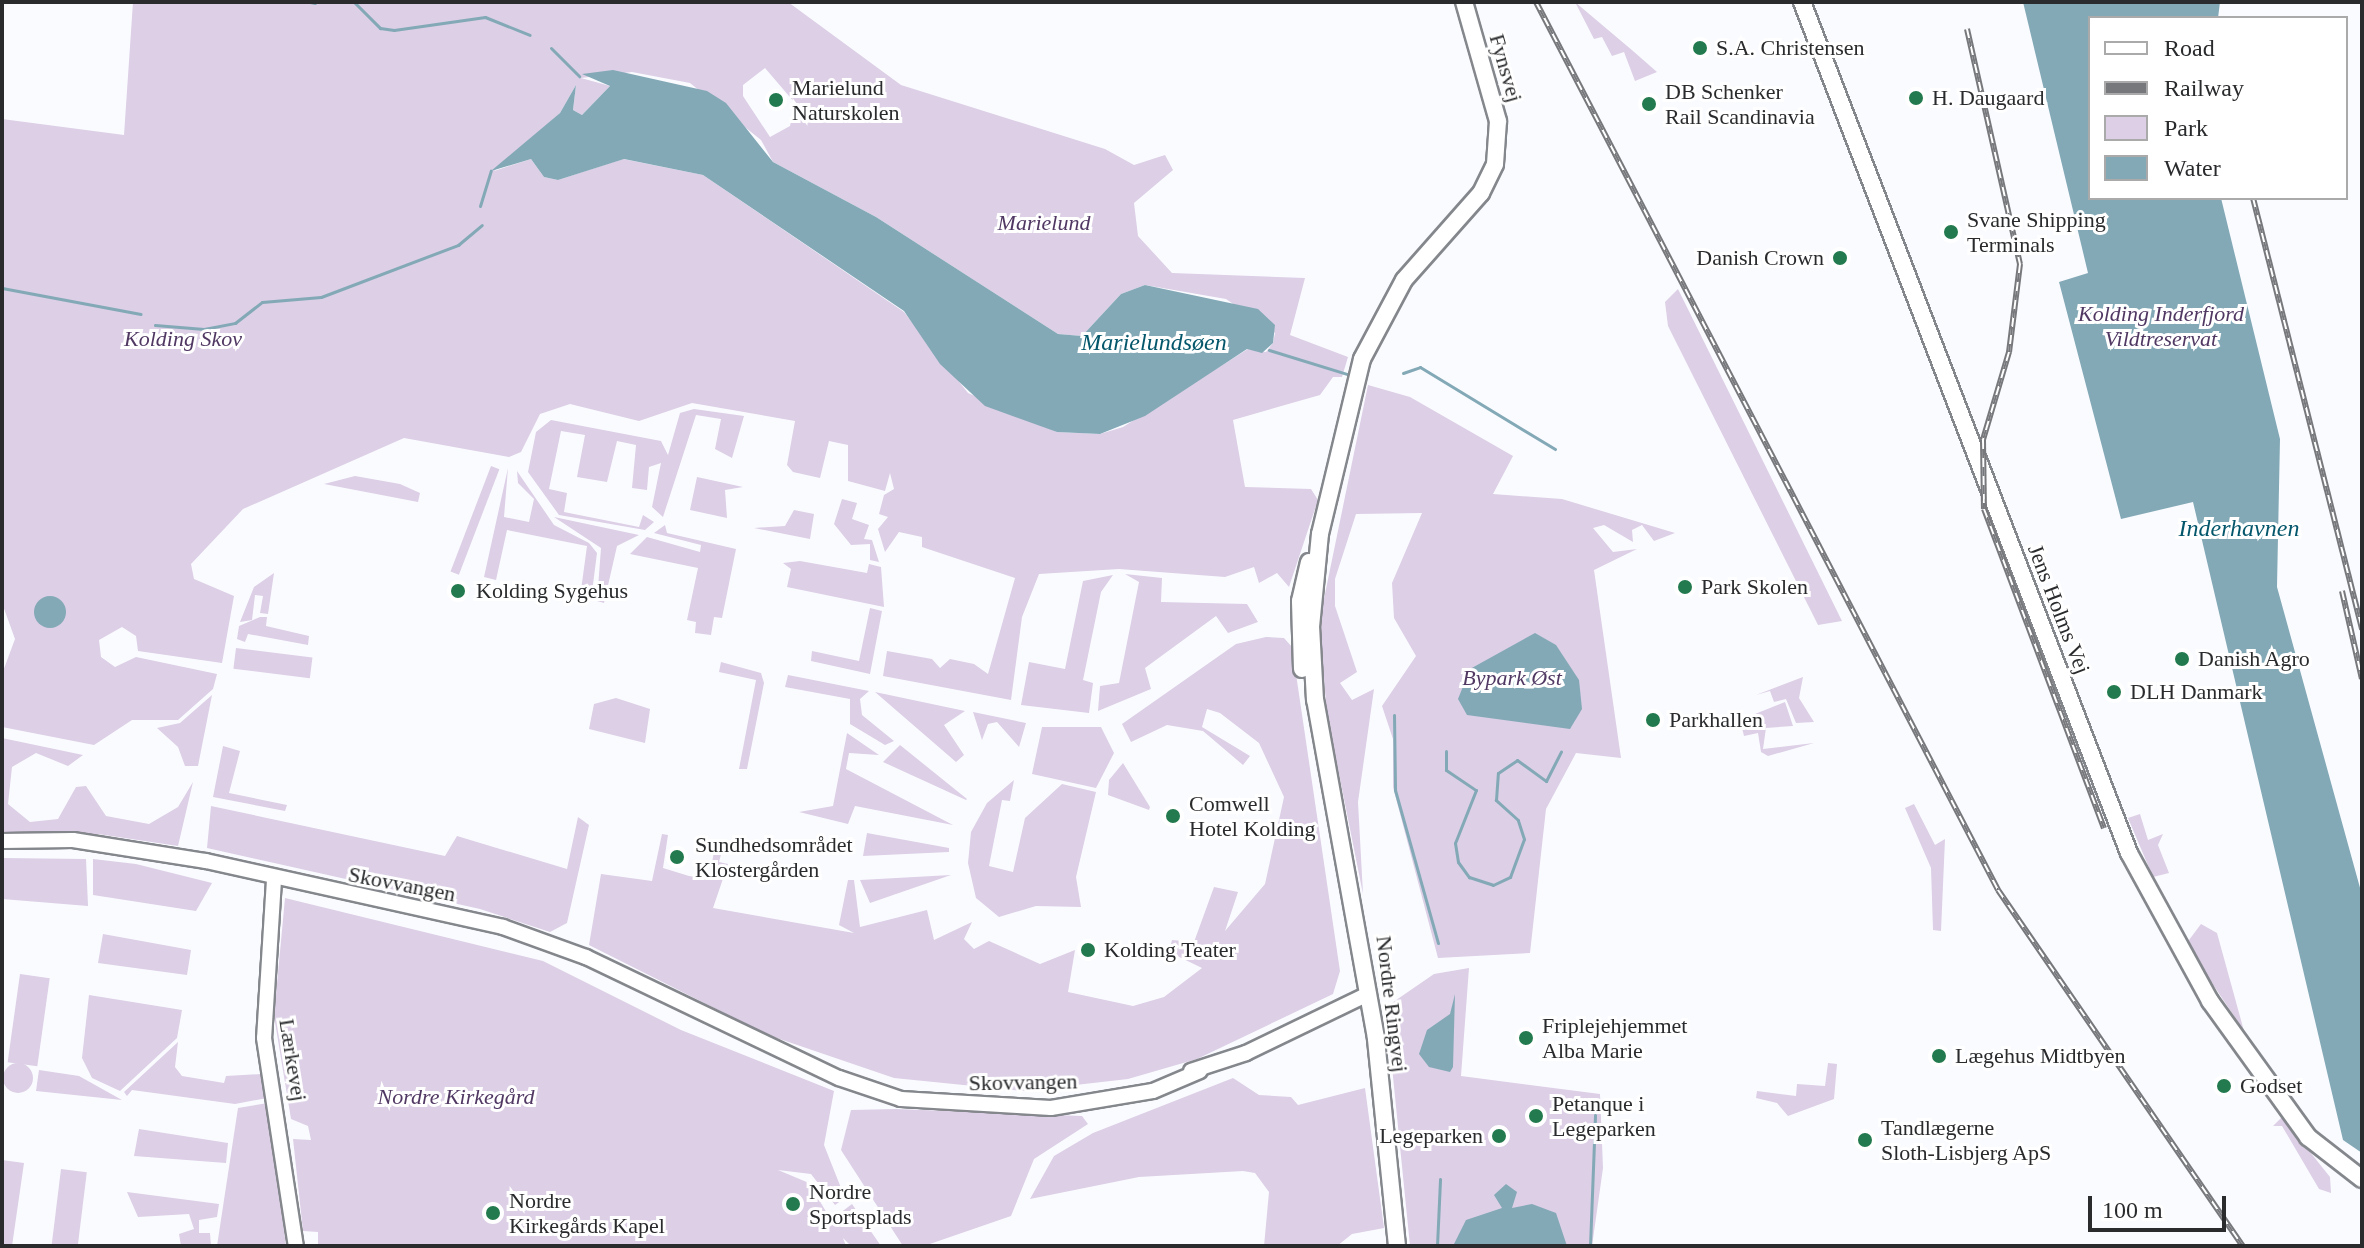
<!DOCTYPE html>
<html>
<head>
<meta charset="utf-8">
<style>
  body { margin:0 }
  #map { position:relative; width:2364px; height:1248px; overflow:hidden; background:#fafbff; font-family:Georgia,serif }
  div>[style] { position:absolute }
  .green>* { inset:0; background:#dccfe6; transform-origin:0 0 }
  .round { border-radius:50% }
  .water>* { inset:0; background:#83a9b7 }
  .stream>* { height:3px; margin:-1.5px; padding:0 1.5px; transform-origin:1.5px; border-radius:1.5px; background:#83a9b7 }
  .roads { filter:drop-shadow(2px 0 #84878c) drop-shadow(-2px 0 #84878c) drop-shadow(0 2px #84878c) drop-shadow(0 -2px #84878c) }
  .minor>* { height:14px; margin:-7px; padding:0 7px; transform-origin:7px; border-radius:7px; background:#fff }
  .major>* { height:16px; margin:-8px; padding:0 8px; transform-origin:8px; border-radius:8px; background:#fff }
  .rail>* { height:6px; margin-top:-3px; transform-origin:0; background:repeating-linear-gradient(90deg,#fff 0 9px,#77787b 0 18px); box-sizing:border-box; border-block:2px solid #77787b }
  .dots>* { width:22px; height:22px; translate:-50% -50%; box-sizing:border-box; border:4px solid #fff; border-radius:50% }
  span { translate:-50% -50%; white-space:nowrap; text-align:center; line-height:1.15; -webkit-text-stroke:6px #fff; paint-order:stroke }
  .poi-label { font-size:22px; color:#2a2b2d }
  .left { translate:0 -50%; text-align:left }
  .right { translate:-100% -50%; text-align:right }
  .street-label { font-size:22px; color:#2a2b2d }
  .park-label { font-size:22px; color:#503863; font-style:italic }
  .water-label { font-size:24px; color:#04566b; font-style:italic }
  .frame { position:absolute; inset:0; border:4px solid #2a2b2d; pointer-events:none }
  .legend { position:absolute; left:2088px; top:16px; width:260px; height:184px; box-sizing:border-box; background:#fff; border:2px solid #aaaaab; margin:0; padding:10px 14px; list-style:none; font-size:24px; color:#2a2b2d }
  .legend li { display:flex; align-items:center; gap:16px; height:40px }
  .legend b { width:40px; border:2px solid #aaaaab }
  .scale { position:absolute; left:2088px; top:1196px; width:138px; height:36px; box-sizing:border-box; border:4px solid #2a2b2d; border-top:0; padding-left:10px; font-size:24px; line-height:28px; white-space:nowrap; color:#2a2b2d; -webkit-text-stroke:6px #fff; paint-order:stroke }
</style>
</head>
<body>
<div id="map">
  <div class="green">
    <div style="clip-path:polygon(evenodd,133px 2px,788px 2px,901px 85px,1105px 149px,1134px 165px,1165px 155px,1173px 170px,1134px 203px,1138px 236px,1172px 273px,1305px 278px,1290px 335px,1348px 357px,1342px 377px,1333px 377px,1320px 395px,1233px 420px,1245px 487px,1311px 489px,1318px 500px,1289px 587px,1277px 573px,1259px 583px,1254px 567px,1225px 577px,1119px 569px,1039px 574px,1022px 617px,1011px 700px,883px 676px,887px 651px,932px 659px,940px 668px,950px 659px,974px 664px,988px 674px,1015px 578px,922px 547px,922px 537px,899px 532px,885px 552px,878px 529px,888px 517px,879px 514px,884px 495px,894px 489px,890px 473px,885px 491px,848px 481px,848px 445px,829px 441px,820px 478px,793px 472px,787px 465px,795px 421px,692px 403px,639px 421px,570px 404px,540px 414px,521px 452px,509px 457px,404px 438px,243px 509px,191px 564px,194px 579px,234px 596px,222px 663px,138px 651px,136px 636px,122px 627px,99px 640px,101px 657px,115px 667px,136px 657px,217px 674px,213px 689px,178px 720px,132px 720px,94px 745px,2px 727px,2px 674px,15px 639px,2px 603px,2px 119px,124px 135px,133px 2px,765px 68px,795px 103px,790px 126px,770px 137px,743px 96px,743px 85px,765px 68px,133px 2px,632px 72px,690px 83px,761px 140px,773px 162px,876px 217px,1058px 334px,1082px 336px,1121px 294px,1145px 285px,1226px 299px,1275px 333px,1273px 343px,1266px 352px,1248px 349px,1123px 427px,1100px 434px,1057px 432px,968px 393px,904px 312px,703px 175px,623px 159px,558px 180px,544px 177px,531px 159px,494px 171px,560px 113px,576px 85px,573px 110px,582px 115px,610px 86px,581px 78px,632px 72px)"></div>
    <div style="clip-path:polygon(1575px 2px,1633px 51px,1657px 72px,1635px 81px,1624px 52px,1612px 56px,1602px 37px,1594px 39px)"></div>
    <div style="clip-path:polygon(1678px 289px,1842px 621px,1818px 625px,1668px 326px,1665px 302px)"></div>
    <div style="clip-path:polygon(1368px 385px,1410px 397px,1513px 456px,1493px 494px,1562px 499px,1675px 533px,1654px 541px,1642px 525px,1632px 530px,1633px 542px,1604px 525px,1593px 528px,1613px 552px,1637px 549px,1594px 570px,1621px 758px,1576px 753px,1546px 809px,1530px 953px,1438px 958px,1393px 787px,1393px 739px,1382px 706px,1416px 656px,1394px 618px,1392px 583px,1422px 513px,1356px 514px,1335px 579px,1335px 606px,1357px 672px,1340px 683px,1352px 700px,1374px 689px,1358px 802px,1363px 894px,1327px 714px,1319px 623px)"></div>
    <div style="clip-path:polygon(694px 409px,744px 416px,732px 458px,715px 449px,721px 419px,696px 415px,663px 517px,652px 507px,661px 463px,649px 467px,647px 490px,632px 488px,636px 445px,617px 441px,607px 482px,577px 477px,585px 435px,561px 431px,549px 489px,567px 493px,564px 512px,639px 527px,643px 515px,654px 522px,645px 530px,559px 515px,528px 472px,536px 432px,551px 420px,661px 441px,668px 455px,680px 413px)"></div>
    <div style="left:491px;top:466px;width:9px;height:113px;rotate:21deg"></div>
    <div style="clip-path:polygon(508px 468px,504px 517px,529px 522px,534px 499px,518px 483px,517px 471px,554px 525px,589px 543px,597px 553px,591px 600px,581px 590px,587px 546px,507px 530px,496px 580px,484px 577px)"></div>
    <div style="clip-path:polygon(355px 476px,400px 484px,420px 493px,418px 502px,324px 484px)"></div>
    <div style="clip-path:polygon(697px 477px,743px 487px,725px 490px,727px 518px,690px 510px)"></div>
    <div style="clip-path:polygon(842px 499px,857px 503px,852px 519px,869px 525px,864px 539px,872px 540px,879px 562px,870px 560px,870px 544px,851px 545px,834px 524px)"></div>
    <div style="clip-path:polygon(794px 510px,814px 514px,810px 539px,754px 528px,785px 526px)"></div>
    <div style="clip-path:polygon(554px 517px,639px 535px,617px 546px,604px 603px,597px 601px,601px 548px)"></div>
    <div style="clip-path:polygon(665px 525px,667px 533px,736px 549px,722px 618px,714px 617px,711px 635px,695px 633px,696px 622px,687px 620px,698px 568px,630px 554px,647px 537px,700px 552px,701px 545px,654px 533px)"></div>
    <div style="clip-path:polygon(800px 561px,867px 573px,869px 564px,881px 567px,884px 607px,787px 587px,791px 569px,783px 563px)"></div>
    <div style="clip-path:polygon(274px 573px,268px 614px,260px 613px,263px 596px,255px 595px,252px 620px,240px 622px,254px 587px)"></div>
    <div style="clip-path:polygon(1125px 574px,1162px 578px,1161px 602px,1247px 604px,1258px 622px,1228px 633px,1216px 616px,1145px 668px,1151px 689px,1098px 711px,1100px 686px,1119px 683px,1139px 582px)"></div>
    <div style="clip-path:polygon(1113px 575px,1101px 592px,1083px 680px,1093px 683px,1089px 713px,1021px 705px,1029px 662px,1065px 669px,1083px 581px)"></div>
    <div style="clip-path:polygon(870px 608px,882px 611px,870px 674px,811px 661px,812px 651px,859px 661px)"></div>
    <div style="clip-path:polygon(260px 617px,267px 617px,266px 626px,309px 636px,308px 645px,248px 634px,245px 642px,237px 639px,239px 626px)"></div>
    <div style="clip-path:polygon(1266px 637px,1284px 638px,1292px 647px,1340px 971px,1333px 994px,1197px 1059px,1128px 1079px,1023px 1091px,894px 1078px,768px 1035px,589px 945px,601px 874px,652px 881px,662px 834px,668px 835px,663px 868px,689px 876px,709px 879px,715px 846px,723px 847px,719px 862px,728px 864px,713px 908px,854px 933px,839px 925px,848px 880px,854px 880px,860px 927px,927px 910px,934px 940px,972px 922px,964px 939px,974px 949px,989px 941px,1040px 964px,1075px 950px,1068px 992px,1133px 1006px,1164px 997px,1202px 968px,1169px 952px,1172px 940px,1194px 942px,1214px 887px,1238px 892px,1225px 931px,1265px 884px,1284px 797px,1259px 743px,1220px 713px,1207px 709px,1202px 727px,1250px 756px,1243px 765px,1203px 731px,1167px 725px,1131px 742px,1122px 724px,1236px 644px)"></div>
    <div style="left:236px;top:648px;width:77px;height:21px;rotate:7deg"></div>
    <div style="clip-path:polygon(721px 662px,761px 673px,764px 683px,747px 769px,739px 769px,756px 680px,719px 672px)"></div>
    <div style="clip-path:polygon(788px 675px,869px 691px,860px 699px,862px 715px,894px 741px,885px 745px,850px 724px,850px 699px,785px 687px)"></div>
    <div style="clip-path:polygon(1803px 677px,1799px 698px,1814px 722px,1796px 723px,1786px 699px,1774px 702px,1770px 691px,1756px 695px)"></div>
    <div style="clip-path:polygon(875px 692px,965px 711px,944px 725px,964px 755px,956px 762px)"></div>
    <div style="clip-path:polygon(212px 695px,198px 766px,185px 766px,178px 747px,157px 728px,180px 723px)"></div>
    <div style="clip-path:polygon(616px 698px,650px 709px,645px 743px,589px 729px,594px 704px)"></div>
    <div style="clip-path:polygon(1785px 702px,1793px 726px,1766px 728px,1763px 749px,1814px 743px,1768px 756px,1761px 752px,1758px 733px,1744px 736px,1740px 720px)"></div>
    <div style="clip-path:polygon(973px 712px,1026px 723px,1019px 747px,997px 722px,988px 724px,982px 740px)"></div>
    <div style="clip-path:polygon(1042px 727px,1101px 727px,1114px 753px,1096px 788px,1032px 774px)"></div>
    <div style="clip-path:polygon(847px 733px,879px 755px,849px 753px,846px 769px,953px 825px,855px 806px,848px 824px,799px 812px,833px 806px)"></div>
    <div style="clip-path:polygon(2px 738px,83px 755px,68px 766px,36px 753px,12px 767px,8px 804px,30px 822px,58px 819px,76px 787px,86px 786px,106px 816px,149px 824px,178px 807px,193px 782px,178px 846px,98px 834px,2px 833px)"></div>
    <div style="clip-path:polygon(900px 745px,967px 799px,966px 800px,883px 762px)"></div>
    <div style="clip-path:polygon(223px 746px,240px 751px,229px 793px,287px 805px,285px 811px,213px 797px)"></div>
    <div style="clip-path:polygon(1123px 763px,1150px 807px,1149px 810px,1108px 795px,1109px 780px)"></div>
    <div style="clip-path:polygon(1014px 780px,1010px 801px,1002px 800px,989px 866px,1013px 872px,1025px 818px,1062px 784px,1096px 792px,1076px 877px,1081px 907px,1036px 906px,999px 917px,976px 898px,968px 863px,971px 832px,987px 803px)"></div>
    <div style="clip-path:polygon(1914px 804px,1935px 845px,1945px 839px,1941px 931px,1933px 930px,1931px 868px,1905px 808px)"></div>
    <div style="clip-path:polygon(211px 806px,445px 856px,457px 836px,567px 869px,578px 817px,589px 825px,567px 923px,550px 932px,480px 909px,207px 848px)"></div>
    <div style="clip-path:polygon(2140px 814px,2148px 840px,2163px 834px,2158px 845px,2169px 873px,2153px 877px,2128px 818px)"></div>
    <div style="clip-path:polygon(867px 833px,949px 848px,949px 852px,863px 856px)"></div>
    <div style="clip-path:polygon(2px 858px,86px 859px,88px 906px,2px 899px)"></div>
    <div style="clip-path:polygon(93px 859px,136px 864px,212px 883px,196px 911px,93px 895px)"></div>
    <div style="clip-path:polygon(951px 875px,870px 903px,860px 880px)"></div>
    <div style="clip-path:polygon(285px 898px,543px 961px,681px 1030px,834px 1091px,824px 1145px,845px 1198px,835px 1205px,811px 1174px,778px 1170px,809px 1183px,831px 1220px,852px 1204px,881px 1246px,851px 1246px,843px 1238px,846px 1246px,304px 1246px,318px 1244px,318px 1232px,303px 1231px,293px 1139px,311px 1140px,308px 1126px,291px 1119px,274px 1016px)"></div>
    <div style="clip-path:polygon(2201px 924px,2217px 933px,2244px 1031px,2186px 944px)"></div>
    <div style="clip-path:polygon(103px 934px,191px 950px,187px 975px,98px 963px)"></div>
    <div style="clip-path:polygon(1469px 968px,1461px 1076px,1600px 1094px,1603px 1168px,1592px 1246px,1410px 1246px,1386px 1007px,1434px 974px)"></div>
    <div style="left:20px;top:974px;width:30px;height:89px;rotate:8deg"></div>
    <div style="clip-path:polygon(89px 995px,182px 1010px,177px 1038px,120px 1091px,92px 1078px,82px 1058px)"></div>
    <div style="clip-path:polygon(178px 1042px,175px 1067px,182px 1076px,224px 1083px,226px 1076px,261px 1074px,267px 1098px,235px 1104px,132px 1090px,127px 1096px,124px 1092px)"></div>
    <div style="clip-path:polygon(1828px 1063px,1837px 1064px,1834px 1099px,1788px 1116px,1777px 1103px,1756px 1098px,1757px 1091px,1796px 1096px,1797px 1084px,1825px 1086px)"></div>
    <div class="round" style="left:3px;top:1063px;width:30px;height:30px"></div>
    <div style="clip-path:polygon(39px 1070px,79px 1076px,122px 1100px,36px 1091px)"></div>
    <div style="clip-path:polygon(1233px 1078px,1259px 1095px,1291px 1097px,1298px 1105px,1365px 1088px,1384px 1228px,1352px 1234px,1337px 1246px,1264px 1246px,1269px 1192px,1255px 1173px,1243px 1171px,1139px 1177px,1030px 1199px,1054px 1156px,1093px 1133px)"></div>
    <div style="clip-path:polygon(268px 1103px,286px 1246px,217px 1246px,238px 1108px)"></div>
    <div style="clip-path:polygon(896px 1109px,1082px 1116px,1088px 1124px,1034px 1159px,1011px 1216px,924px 1246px,903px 1246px,841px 1150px,851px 1110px)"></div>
    <div style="clip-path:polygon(2282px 1117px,2330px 1177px,2331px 1193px,2319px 1189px,2282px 1126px,2273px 1126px)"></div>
    <div style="clip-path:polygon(139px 1129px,228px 1143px,226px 1163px,134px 1156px)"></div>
    <div style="clip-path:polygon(2px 1160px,24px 1163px,12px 1246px,2px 1246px)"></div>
    <div style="left:61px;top:1169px;width:26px;height:78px;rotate:7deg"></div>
    <div style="clip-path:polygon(127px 1192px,219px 1204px,217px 1217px,199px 1220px,199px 1233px,210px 1233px,211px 1246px,181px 1246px,179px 1234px,194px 1229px,189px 1214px,138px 1217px)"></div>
  </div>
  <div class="water">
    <div style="clip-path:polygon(2023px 2px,2220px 2px,2218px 18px,2090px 18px,2090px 198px,2221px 198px,2280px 439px,2277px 587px,2362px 895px,2362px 1153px,2343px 1140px,2193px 502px,2121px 519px,2059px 282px,2088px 273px)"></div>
    <div style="clip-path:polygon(613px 70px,707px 91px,726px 103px,773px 162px,876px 217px,1058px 334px,1082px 336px,1121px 294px,1145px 285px,1258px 309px,1275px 325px,1273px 343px,1262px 353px,1247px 349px,1145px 416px,1100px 434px,1057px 432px,985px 406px,940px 364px,904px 311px,703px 175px,624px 159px,558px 180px,544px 177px,531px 159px,491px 171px,560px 113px,576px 85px,573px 110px,582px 115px,610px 86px,582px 74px)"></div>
    <div class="round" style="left:34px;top:596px;width:32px;height:32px"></div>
    <div style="clip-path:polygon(1535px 633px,1556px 645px,1579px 680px,1582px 709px,1570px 729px,1467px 715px,1458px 699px,1470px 669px)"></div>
    <div style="clip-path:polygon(1455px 994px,1453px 1067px,1450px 1072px,1429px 1067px,1419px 1054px,1427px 1030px,1450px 1014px)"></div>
    <div style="clip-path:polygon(1506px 1184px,1517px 1192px,1512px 1208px,1532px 1204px,1556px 1213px,1567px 1246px,1453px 1246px,1466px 1220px,1502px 1208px,1494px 1195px)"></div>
  </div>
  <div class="stream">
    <div style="left:310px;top:2px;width:5px;rotate:11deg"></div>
    <div style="left:354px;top:2px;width:37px;rotate:45deg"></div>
    <div style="left:380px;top:28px;width:14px;rotate:8deg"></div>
    <div style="left:394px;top:30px;width:92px;rotate:-8.1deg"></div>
    <div style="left:485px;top:17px;width:48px;rotate:21.8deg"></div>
    <div style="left:551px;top:48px;width:40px;rotate:45deg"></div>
    <div style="left:480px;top:206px;width:37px;rotate:-73deg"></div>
    <div style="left:2px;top:288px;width:141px;rotate:10.6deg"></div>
    <div style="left:155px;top:325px;width:49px;rotate:4.7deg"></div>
    <div style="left:204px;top:329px;width:32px;rotate:-11deg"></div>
    <div style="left:235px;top:323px;width:34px;rotate:-38deg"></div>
    <div style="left:262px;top:302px;width:59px;rotate:-4.8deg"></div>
    <div style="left:321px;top:297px;width:147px;rotate:-20.8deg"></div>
    <div style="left:458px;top:245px;width:31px;rotate:-40deg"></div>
    <div style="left:1269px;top:350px;width:82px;rotate:17.1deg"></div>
    <div style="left:1403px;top:373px;width:18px;rotate:-19deg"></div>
    <div style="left:1420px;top:367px;width:158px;rotate:31.3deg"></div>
    <div style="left:1394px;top:715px;width:75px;rotate:89.2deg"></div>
    <div style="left:1395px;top:790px;width:159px;rotate:74.3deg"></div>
    <div style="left:1446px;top:751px;width:19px;rotate:90deg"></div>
    <div style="left:1446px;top:770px;width:36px;rotate:34deg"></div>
    <div style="left:1476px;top:790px;width:57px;rotate:111.6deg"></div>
    <div style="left:1455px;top:843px;width:19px;rotate:81deg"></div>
    <div style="left:1458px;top:862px;width:19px;rotate:54deg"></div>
    <div style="left:1469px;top:877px;width:25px;rotate:18deg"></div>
    <div style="left:1493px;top:885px;width:19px;rotate:-25deg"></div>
    <div style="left:1510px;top:877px;width:40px;rotate:-69.8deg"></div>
    <div style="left:1524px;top:839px;width:20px;rotate:-108deg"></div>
    <div style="left:1518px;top:820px;width:30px;rotate:-138deg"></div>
    <div style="left:1496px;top:800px;width:27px;rotate:-86deg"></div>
    <div style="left:1498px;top:773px;width:23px;rotate:-34deg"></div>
    <div style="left:1517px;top:760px;width:36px;rotate:36deg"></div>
    <div style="left:1546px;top:781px;width:33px;rotate:-63deg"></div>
    <div style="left:1437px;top:1246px;width:67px;rotate:-87.4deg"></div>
    <div style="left:1590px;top:1246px;width:131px;rotate:-87.8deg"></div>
  </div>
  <div class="roads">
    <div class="minor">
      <div style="left:2px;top:841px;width:71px;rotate:-0.8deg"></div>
      <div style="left:73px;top:840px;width:135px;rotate:9deg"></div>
      <div style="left:206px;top:861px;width:304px;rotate:12.5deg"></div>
      <div style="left:503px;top:927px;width:88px;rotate:19.9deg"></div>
      <div style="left:586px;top:957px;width:280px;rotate:25.6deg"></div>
      <div style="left:839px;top:1078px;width:65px;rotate:18.7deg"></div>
      <div style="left:901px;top:1099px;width:150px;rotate:3.4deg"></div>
      <div style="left:1051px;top:1108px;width:103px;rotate:-9.5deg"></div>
      <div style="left:1153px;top:1091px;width:51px;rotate:-23.1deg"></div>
      <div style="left:274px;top:880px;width:158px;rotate:93.6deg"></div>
      <div style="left:264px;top:1038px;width:210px;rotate:81.3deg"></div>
      <div style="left:1191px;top:1071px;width:58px;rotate:-18.1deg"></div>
      <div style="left:1246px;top:1053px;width:136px;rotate:-25.8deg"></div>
    </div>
    <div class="major">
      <div style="left:1802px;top:2px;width:912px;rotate:68.98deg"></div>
      <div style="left:2129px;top:853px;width:169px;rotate:61.3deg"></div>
      <div style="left:2210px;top:1001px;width:168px;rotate:54.2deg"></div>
      <div style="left:2308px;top:1137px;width:68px;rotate:37.9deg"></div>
      <div style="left:1302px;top:669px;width:68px;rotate:-91.7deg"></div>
      <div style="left:1300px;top:601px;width:40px;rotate:-77deg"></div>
      <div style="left:1397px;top:1246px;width:209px;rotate:-95.8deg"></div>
      <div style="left:1376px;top:1038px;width:343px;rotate:-100.2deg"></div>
      <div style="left:1315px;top:700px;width:73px;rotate:-93.1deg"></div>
      <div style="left:1311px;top:627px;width:93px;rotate:-84.5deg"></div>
      <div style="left:1320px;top:534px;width:180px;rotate:-76.5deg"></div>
      <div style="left:1362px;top:359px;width:89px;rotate:-62deg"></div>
      <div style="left:1404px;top:280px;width:116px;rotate:-48.5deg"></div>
      <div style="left:1481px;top:193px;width:32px;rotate:-64deg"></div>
      <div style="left:1495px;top:164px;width:43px;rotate:-86deg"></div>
      <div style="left:1498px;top:121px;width:124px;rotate:-105.9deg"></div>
    </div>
  </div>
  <div class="rail">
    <div style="left:1536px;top:2px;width:1001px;rotate:62.51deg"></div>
    <div style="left:1998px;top:890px;width:432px;rotate:55.5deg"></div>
    <div style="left:1967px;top:29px;width:241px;rotate:77.3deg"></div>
    <div style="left:2020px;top:264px;width:89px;rotate:97.1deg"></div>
    <div style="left:2009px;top:352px;width:92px;rotate:106.5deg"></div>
    <div style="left:1983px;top:440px;width:69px;rotate:89.2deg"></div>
    <div style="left:1984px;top:509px;width:341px;rotate:69.4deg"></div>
    <div style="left:2253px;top:198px;width:445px;rotate:75.8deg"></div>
    <div style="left:2342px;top:591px;width:90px;rotate:77.2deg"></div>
  </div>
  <div class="dots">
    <div style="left:1700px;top:48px;background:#237a4e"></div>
    <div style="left:1916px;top:98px;background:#237a4e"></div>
    <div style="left:776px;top:100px;background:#237a4e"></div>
    <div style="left:1649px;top:104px;background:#237a4e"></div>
    <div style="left:1951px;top:232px;background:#237a4e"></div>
    <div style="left:1840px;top:258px;background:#237a4e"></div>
    <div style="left:1685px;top:587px;background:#237a4e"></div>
    <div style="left:458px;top:591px;background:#237a4e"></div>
    <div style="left:2182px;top:659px;background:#237a4e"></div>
    <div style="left:2114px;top:692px;background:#237a4e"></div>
    <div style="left:1653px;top:720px;background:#237a4e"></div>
    <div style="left:1173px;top:816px;background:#237a4e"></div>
    <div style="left:677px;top:857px;background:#237a4e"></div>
    <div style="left:1088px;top:950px;background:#237a4e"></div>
    <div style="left:1526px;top:1038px;background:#237a4e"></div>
    <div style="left:1939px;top:1056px;background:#237a4e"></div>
    <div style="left:2224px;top:1086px;background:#237a4e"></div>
    <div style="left:1536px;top:1116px;background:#237a4e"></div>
    <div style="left:1499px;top:1136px;background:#237a4e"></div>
    <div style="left:1865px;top:1140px;background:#237a4e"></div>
    <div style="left:793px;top:1204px;background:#237a4e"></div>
    <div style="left:493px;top:1213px;background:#237a4e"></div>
  </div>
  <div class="poi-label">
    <span class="left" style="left:1716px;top:48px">S.A. Christensen</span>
    <span class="left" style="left:792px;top:100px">Marielund<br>Naturskolen</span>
    <span class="left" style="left:1665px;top:104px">DB Schenker<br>Rail Scandinavia</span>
    <span class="left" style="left:1932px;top:98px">H. Daugaard</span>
    <span class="left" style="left:1967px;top:232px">Svane Shipping<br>Terminals</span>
    <span class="right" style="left:1824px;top:258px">Danish Crown</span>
    <span class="left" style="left:1701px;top:587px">Park Skolen</span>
    <span class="left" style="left:476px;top:591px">Kolding Sygehus</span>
    <span class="left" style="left:2198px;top:659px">Danish Agro</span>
    <span class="left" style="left:2130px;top:692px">DLH Danmark</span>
    <span class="left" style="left:1669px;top:720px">Parkhallen</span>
    <span class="left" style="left:1189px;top:816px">Comwell<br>Hotel Kolding</span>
    <span class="left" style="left:695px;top:857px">Sundhedsområdet<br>Klostergården</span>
    <span class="left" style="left:1104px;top:950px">Kolding Teater</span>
    <span class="left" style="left:1542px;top:1038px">Friplejehjemmet<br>Alba Marie</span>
    <span class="left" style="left:1955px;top:1056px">Lægehus Midtbyen</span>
    <span class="left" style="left:2240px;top:1086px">Godset</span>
    <span class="left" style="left:1552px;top:1116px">Petanque i<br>Legeparken</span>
    <span class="left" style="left:1881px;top:1140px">Tandlægerne<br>Sloth-Lisbjerg ApS</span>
    <span class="right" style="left:1483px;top:1136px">Legeparken</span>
    <span class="left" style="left:809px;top:1204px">Nordre<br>Sportsplads</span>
    <span class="left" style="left:509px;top:1213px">Nordre<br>Kirkegårds Kapel</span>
  </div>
  <div class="street-label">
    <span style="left:1506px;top:68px;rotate:74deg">Fynsvej</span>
    <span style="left:2059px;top:609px;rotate:69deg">Jens Holms Vej</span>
    <span style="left:402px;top:884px;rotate:11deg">Skovvangen</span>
    <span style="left:1392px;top:1004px;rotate:83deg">Nordre Ringvej</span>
    <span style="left:293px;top:1060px;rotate:81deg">Lærkevej</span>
    <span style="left:1023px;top:1082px;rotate:-1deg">Skovvangen</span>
  </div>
  <div class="park-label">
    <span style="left:1044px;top:223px">Marielund</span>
    <span style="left:2161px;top:326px">Kolding Inderfjord<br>Vildtreservat</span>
    <span style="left:183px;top:339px">Kolding Skov</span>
    <span style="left:1512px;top:678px">Bypark Øst</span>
    <span style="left:456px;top:1097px">Nordre Kirkegård</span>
  </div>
  <div class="water-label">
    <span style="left:1154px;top:343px">Marielundsøen</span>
    <span style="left:2239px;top:529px">Inderhavnen</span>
  </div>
  <div class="frame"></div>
  <ul class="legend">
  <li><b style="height:10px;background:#fff"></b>Road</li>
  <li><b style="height:10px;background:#77787b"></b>Railway</li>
  <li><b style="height:22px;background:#dccfe6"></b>Park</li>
  <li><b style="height:22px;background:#83a9b7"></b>Water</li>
  </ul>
  <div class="scale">100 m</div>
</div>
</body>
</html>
